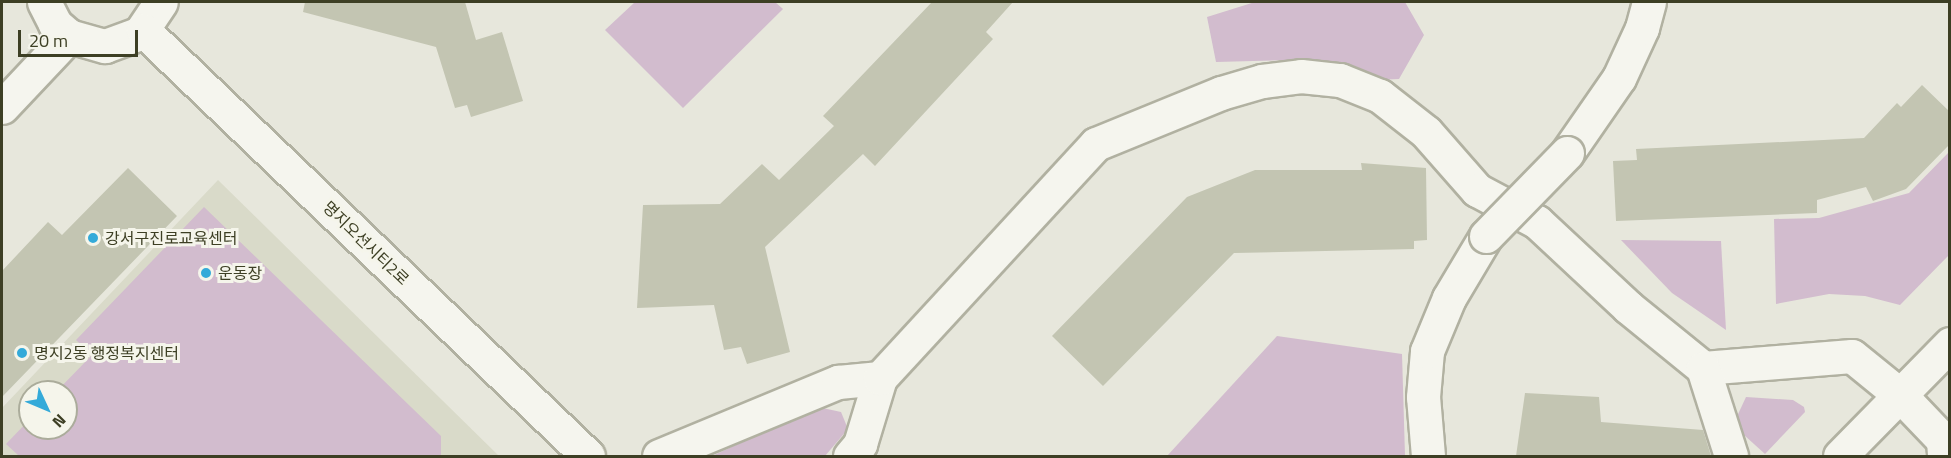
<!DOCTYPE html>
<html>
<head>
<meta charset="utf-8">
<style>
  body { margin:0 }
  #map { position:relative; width:1951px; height:458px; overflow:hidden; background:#e7e7dc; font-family:"Titillium Web","Noto Sans KR",sans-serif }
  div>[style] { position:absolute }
  .built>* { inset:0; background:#d9dac9 }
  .green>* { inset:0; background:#d2bcce }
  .building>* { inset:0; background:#c3c5b2 }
  .roads { filter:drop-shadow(2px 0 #b1b1a1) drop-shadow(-2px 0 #b1b1a1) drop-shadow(0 2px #b1b1a1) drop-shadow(0 -2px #b1b1a1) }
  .minor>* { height:33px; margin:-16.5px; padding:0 16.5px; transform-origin:16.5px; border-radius:16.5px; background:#f5f5ee }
  .bridges { filter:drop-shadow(2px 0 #b1b1a1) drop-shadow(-2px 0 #b1b1a1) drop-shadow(0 2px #b1b1a1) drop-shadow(0 -2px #b1b1a1) }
  .minor-bridge>* { height:33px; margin:-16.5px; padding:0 16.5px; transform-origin:16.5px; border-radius:16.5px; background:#f5f5ee }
  .dots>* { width:16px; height:16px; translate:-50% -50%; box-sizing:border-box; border:3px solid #f5f5eb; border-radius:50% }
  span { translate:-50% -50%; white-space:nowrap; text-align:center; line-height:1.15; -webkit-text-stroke:6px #f5f5eb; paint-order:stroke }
  .poi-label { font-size:16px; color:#3d3f24 }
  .left { translate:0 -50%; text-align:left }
  .street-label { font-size:16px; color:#3d3f24 }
  .frame { position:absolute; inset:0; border:3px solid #3d3f24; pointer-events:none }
  .north { position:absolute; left:18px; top:380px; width:60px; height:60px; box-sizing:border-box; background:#f5f5eb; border:2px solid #abac9b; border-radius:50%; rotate:134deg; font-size:16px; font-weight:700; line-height:24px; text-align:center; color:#3d3f24 }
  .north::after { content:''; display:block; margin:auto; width:21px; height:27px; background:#34aad9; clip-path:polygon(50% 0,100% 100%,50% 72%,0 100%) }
  .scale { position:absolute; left:18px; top:30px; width:120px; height:27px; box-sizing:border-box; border:3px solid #3d3f24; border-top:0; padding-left:8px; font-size:18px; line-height:21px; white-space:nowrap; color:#3d3f24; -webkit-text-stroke:4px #f5f5eb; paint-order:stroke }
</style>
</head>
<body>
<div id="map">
  <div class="built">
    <div style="clip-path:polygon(evenodd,218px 180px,499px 456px,2px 456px,2px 408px,218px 180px,30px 392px,66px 392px,66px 428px,30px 428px,30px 392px)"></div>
  </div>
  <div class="green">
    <div style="clip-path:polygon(635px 2px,775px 2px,783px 9px,683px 108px,605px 30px)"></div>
    <div style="clip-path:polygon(1255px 2px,1405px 2px,1424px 35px,1399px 79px,1375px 80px,1333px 64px,1291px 60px,1216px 62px,1207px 17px)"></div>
    <div style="clip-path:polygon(1949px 152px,1949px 255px,1900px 305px,1865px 296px,1829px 294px,1776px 304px,1774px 219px,1819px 218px,1909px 193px)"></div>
    <div style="clip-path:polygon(204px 207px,441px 436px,441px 456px,19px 456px,6px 444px,30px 419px,30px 428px,66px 428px,66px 392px,56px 392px,92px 355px,76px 340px)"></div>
    <div style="clip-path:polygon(1621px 240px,1721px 241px,1726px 330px,1672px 293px)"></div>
    <div style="clip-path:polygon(1277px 336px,1402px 354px,1405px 456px,1167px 456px)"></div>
    <div style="clip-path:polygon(1746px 397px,1793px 400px,1804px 407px,1805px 412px,1765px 454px,1733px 425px)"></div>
    <div style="clip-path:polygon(818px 407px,841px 412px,848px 429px,825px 456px,712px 456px)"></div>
  </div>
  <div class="building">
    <div style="clip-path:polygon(305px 2px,465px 2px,476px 40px,502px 32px,523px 101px,471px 117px,467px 105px,455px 108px,436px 47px,303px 12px)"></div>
    <div style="clip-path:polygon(932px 2px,1013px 2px,986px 32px,993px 39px,875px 166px,863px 154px,765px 247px,790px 352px,747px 364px,741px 347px,724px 350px,714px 305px,637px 308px,643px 205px,720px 204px,762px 164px,779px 180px,834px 126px,823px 116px)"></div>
    <div style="clip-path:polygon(1922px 85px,1950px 112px,1950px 144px,1906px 189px,1873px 201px,1866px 187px,1817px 200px,1817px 213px,1616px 221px,1613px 161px,1637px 160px,1636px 149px,1864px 138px,1897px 103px,1901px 107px)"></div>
    <div style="clip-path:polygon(1361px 163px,1426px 168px,1427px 240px,1414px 241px,1414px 249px,1234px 253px,1103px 386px,1052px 336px,1187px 197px,1255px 170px,1362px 170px)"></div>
    <div style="clip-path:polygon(128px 168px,177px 216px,2px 397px,2px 271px,48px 222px,62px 235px)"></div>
    <div style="clip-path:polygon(1525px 393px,1599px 397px,1601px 422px,1703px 430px,1711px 456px,1516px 456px)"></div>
  </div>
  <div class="roads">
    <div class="minor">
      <div style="left:44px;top:2px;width:25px;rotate:63deg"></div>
      <div style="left:55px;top:24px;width:18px;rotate:41deg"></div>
      <div style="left:69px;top:36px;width:37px;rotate:16deg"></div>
      <div style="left:105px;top:46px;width:37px;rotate:-20deg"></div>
      <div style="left:140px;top:33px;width:37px;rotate:-56deg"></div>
      <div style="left:143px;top:30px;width:616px;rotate:43.75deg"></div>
      <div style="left:2px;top:107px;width:98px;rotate:-46.7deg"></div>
      <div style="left:1567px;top:153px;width:91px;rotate:-55.3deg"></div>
      <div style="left:1619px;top:78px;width:55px;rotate:-65.3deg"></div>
      <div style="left:1642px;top:28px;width:27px;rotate:-75deg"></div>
      <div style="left:1703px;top:368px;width:149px;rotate:-4.6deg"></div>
      <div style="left:1852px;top:356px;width:62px;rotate:39.1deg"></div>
      <div style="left:1900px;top:395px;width:62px;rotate:46.3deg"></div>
      <div style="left:1943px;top:440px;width:16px;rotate:86deg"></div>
      <div style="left:659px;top:456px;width:194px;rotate:-22.5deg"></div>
      <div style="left:838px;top:382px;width:42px;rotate:-5.4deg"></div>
      <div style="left:850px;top:456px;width:16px;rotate:-50deg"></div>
      <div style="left:860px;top:444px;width:69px;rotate:-73.1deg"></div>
      <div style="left:880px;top:378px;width:318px;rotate:-47.3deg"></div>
      <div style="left:1096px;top:144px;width:135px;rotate:-22.2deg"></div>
      <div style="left:1221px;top:93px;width:43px;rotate:-16.3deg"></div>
      <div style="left:1262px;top:81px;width:39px;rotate:-7deg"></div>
      <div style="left:1301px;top:76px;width:39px;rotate:6deg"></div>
      <div style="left:1340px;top:80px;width:43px;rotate:21.8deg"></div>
      <div style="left:1380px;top:96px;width:58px;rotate:38deg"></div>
      <div style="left:1426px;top:132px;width:77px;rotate:48.7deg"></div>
      <div style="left:1477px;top:190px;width:68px;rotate:28.1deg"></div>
      <div style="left:1537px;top:222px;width:125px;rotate:43deg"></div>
      <div style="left:1628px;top:307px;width:97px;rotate:39.1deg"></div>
      <div style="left:1703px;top:368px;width:92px;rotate:72.3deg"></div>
      <div style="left:1428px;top:456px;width:59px;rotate:-94.8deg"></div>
      <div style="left:1423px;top:397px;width:46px;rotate:-85deg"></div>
      <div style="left:1427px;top:351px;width:57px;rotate:-67.5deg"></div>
      <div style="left:1449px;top:298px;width:72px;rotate:-59.2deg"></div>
      <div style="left:1840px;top:456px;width:157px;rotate:-45.5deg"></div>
    </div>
  </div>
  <div class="bridges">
    <div class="minor-bridge">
      <div style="left:1486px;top:236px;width:116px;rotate:-45.7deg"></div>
    </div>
  </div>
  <div class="dots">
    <div style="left:93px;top:238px;background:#34aad9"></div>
    <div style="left:206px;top:273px;background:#34aad9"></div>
    <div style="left:22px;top:353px;background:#34aad9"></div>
  </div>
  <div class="poi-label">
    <span class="left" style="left:105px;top:238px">강서구진로교육센터</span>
    <span class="left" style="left:218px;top:273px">운동장</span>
    <span class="left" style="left:34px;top:353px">명지2동 행정복지센터</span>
  </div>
  <div class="street-label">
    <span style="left:366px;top:243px;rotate:44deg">명지오션시티2로</span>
  </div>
  <div class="frame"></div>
  <div class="north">N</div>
  <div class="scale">20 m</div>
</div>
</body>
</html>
